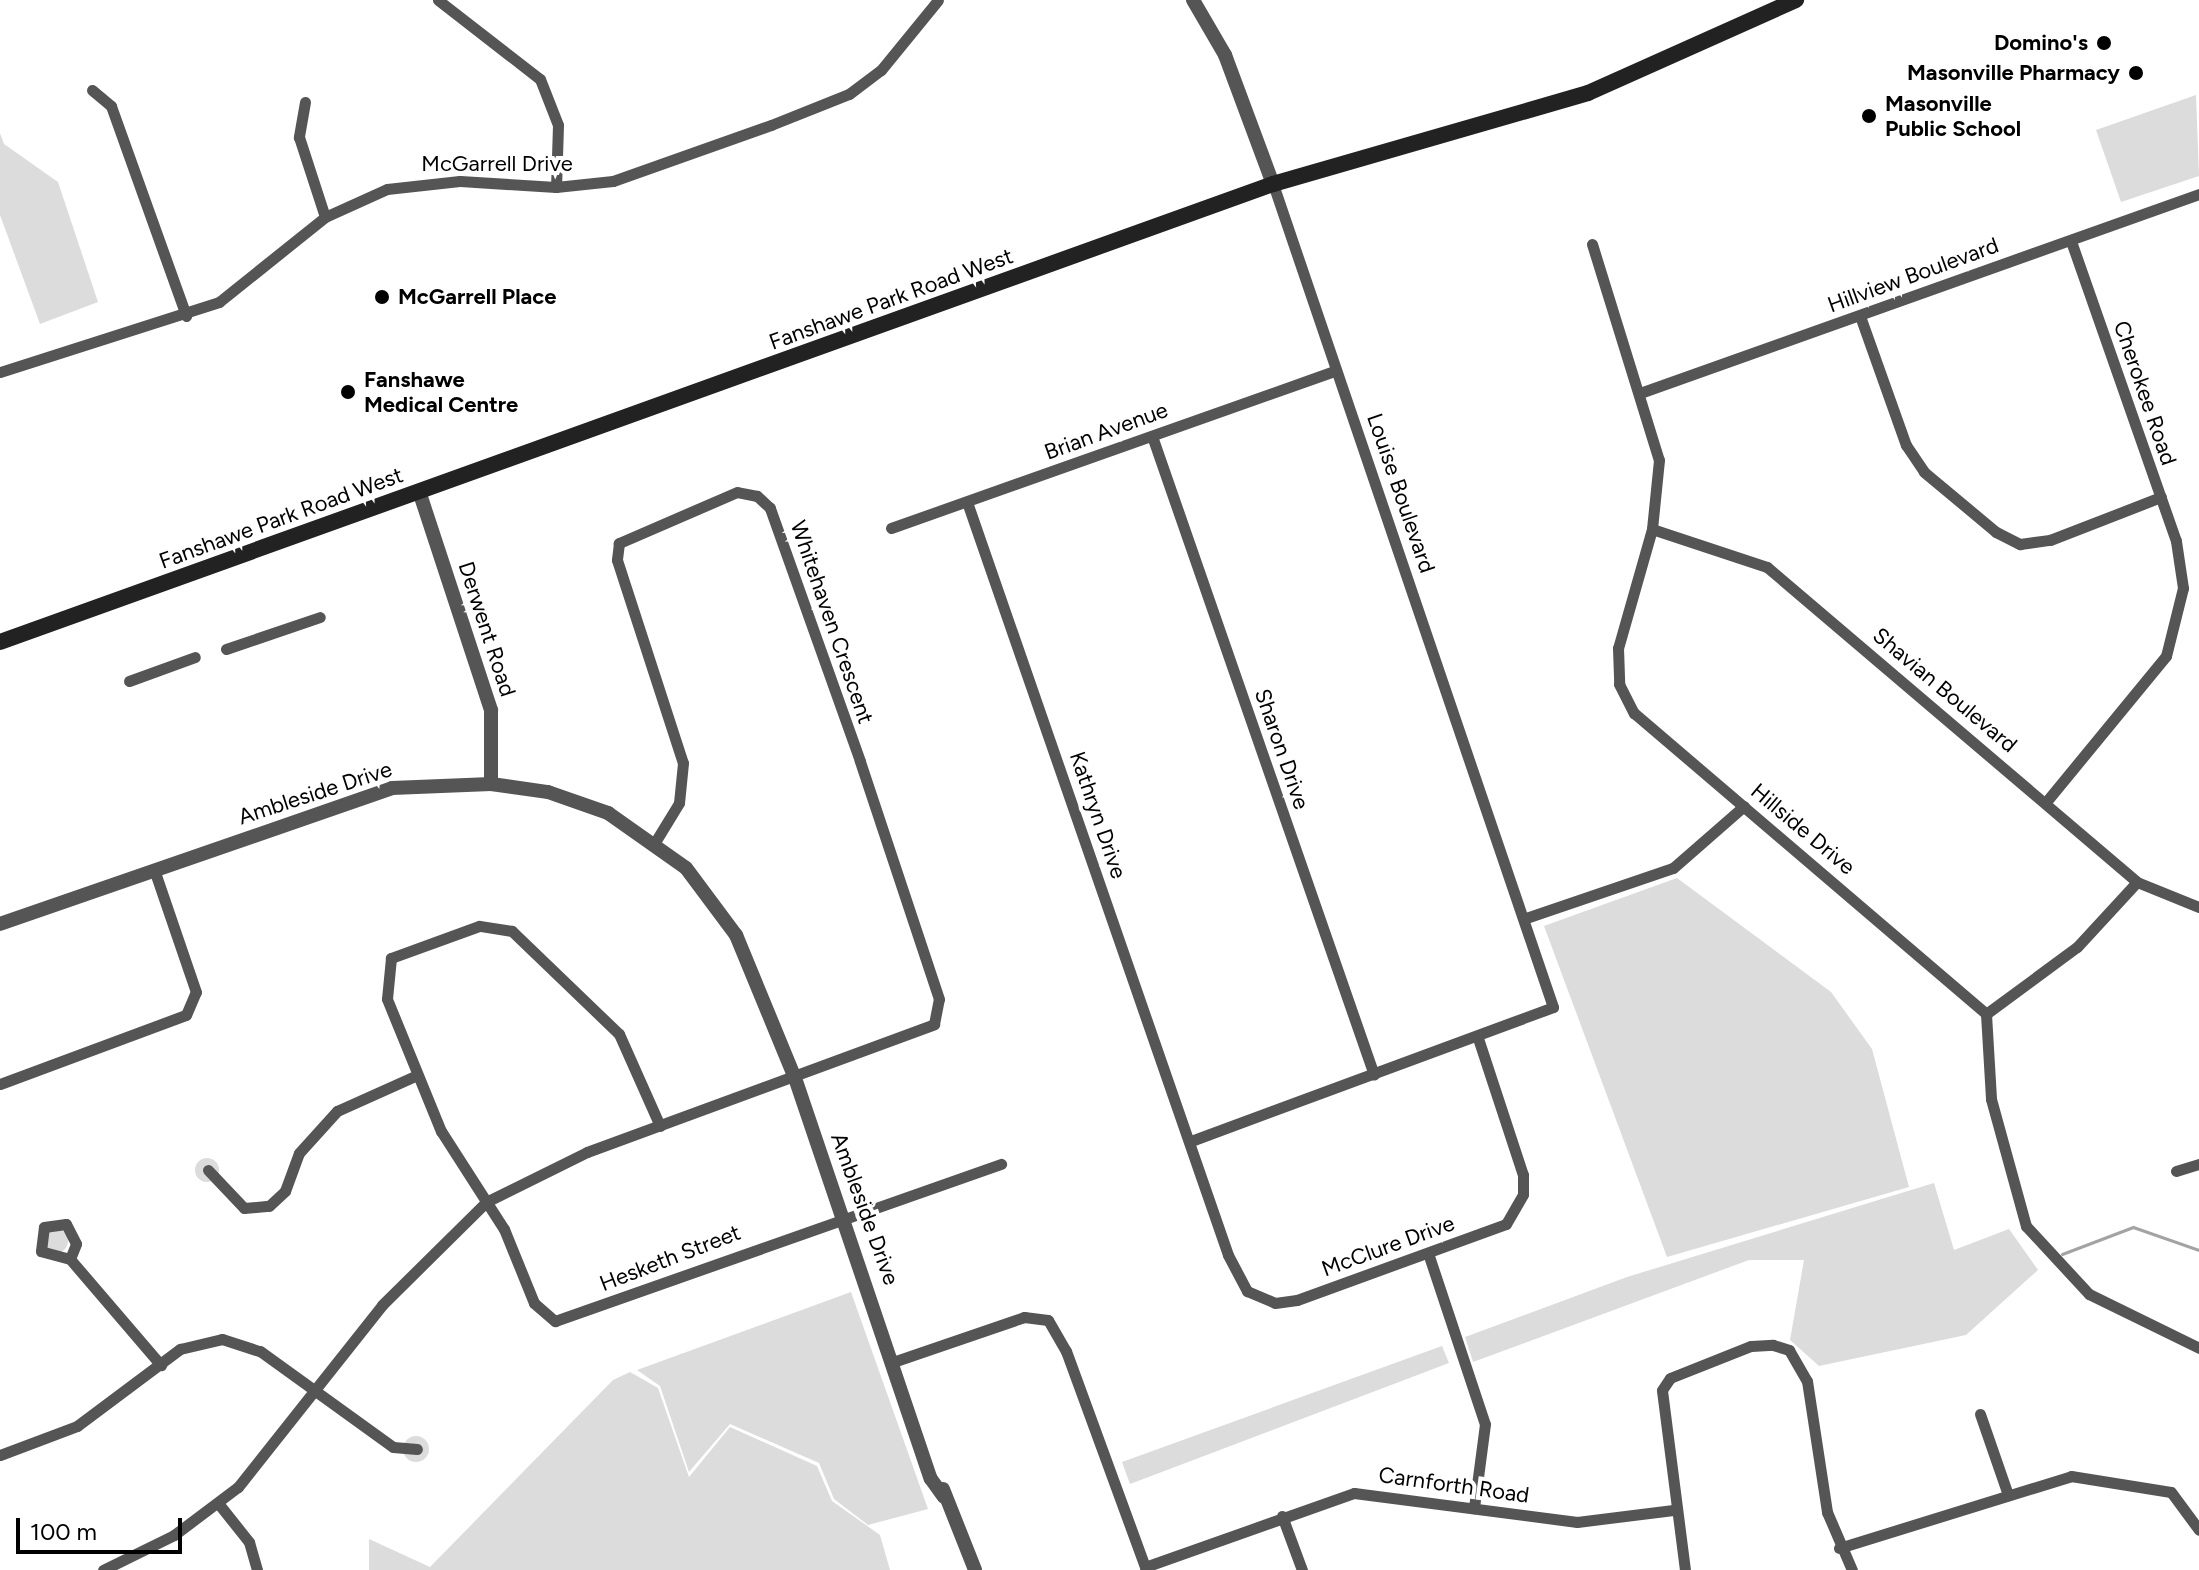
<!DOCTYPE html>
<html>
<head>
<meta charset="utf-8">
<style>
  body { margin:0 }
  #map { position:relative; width:2199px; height:1570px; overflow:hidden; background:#fff; font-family:Figtree,sans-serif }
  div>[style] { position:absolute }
  .green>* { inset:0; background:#dcdcdc }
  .round { border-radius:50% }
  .stream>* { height:3px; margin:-1.5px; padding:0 1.5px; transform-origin:1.5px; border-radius:1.5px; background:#a3a3a3 }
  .minor>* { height:11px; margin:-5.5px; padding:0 5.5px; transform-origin:5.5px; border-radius:5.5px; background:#555 }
  .tertiary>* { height:14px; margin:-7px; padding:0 7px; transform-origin:7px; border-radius:7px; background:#555 }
  .secondary>* { height:16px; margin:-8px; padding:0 8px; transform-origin:8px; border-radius:8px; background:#222 }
  .dots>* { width:22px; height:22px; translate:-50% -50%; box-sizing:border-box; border:4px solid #fff; border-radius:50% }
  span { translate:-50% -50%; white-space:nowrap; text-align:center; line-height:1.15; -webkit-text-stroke:8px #fff; paint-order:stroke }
  .poi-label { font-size:22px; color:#000; font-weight:700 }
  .right { translate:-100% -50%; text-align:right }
  .left { translate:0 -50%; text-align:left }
  .street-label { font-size:22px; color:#000 }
  .scale { position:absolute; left:16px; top:1518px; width:166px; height:36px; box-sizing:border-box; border:4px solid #000; border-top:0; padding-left:10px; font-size:24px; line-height:28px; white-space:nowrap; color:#000; -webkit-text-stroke:6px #fff; paint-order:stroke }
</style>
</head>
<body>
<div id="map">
  <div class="green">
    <div style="clip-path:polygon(2196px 95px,2199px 176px,2121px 202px,2096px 130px)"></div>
    <div style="clip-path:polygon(0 133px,4px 144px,58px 182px,98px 302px,40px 324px,0 215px)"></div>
    <div style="clip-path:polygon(1677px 878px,1831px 992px,1872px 1049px,1909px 1187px,1667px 1257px,1544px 926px)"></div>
    <div class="round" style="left:195px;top:1158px;width:24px;height:24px"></div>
    <div style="clip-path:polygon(1934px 1183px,1954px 1250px,2009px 1229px,2038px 1270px,1966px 1335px,1819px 1366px,1790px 1340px,1804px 1260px,1749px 1260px,1473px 1362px,1465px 1337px,1627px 1277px)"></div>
    <div class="round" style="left:44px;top:1229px;width:24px;height:24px"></div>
    <div style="clip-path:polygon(851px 1292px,928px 1509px,868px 1525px,834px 1499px,819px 1463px,730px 1424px,689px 1472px,660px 1386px,637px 1370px)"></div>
    <div style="clip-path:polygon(1442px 1346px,1449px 1363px,1130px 1484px,1122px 1462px)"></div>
    <div style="clip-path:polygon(630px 1372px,658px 1388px,689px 1477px,730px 1427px,817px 1466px,832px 1501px,880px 1535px,890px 1570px,369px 1570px,369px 1539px,430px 1567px,613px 1380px)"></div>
    <div class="round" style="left:403px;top:1436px;width:26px;height:26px"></div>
  </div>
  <div class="stream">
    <div style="left:2062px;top:1254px;width:76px;rotate:-20.8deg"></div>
    <div style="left:2133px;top:1227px;width:70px;rotate:19.2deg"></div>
  </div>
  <div class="minor">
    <div style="left:438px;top:0;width:129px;rotate:37.8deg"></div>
    <div style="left:540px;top:79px;width:49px;rotate:68.6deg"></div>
    <div style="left:558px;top:125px;width:62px;rotate:91.8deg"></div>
    <div style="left:92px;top:90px;width:25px;rotate:40deg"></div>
    <div style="left:111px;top:106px;width:223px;rotate:70.3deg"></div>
    <div style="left:305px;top:102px;width:36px;rotate:100deg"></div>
    <div style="left:299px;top:137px;width:84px;rotate:72deg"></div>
    <div style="left:1592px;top:244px;width:226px;rotate:72.8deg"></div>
    <div style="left:1659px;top:460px;width:69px;rotate:95.8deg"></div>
    <div style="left:1652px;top:529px;width:124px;rotate:105.9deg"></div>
    <div style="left:1618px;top:648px;width:36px;rotate:88deg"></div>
    <div style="left:1619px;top:684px;width:33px;rotate:63deg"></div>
    <div style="left:1634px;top:713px;width:463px;rotate:40.5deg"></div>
    <div style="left:1986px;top:1014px;width:85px;rotate:86.6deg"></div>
    <div style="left:1991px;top:1099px;width:132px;rotate:74.6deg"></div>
    <div style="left:2026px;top:1226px;width:93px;rotate:47.2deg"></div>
    <div style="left:2089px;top:1294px;width:123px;rotate:26.1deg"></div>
    <div style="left:1860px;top:316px;width:137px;rotate:70.4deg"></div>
    <div style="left:1906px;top:445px;width:32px;rotate:56deg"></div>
    <div style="left:1924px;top:472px;width:94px;rotate:39.8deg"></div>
    <div style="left:1996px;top:532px;width:27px;rotate:27deg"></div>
    <div style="left:2020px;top:544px;width:30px;rotate:-8deg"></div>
    <div style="left:2050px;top:540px;width:119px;rotate:-21.2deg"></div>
    <div style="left:0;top:372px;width:230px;rotate:-17.7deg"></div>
    <div style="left:219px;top:302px;width:136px;rotate:-38.7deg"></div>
    <div style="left:325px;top:217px;width:68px;rotate:-24.3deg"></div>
    <div style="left:387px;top:189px;width:73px;rotate:-6.3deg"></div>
    <div style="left:460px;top:181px;width:96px;rotate:3.6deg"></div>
    <div style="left:556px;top:187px;width:57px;rotate:-6deg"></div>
    <div style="left:613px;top:181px;width:168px;rotate:-19.5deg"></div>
    <div style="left:771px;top:125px;width:84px;rotate:-21.7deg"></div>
    <div style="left:849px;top:94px;width:40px;rotate:-37deg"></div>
    <div style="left:881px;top:70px;width:90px;rotate:-50.8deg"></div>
    <div style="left:1640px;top:393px;width:593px;rotate:-19.6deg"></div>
    <div style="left:1152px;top:436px;width:676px;rotate:70.84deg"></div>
    <div style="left:967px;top:502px;width:797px;rotate:70.88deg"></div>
    <div style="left:1228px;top:1255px;width:41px;rotate:62.2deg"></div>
    <div style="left:1247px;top:1291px;width:30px;rotate:23deg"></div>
    <div style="left:1275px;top:1303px;width:22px;rotate:-8deg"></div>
    <div style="left:1297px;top:1300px;width:222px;rotate:-20deg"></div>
    <div style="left:1506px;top:1224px;width:34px;rotate:-60deg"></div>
    <div style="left:1523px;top:1194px;width:19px;rotate:-90deg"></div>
    <div style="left:1523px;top:1175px;width:144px;rotate:-108.2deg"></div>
    <div style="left:891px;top:528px;width:471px;rotate:-19.5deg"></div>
    <div style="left:1652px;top:529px;width:121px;rotate:18.3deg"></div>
    <div style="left:1767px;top:567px;width:486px;rotate:40.4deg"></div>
    <div style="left:2137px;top:882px;width:67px;rotate:22deg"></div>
    <div style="left:226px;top:649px;width:99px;rotate:-18.8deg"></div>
    <div style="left:129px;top:681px;width:70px;rotate:-20deg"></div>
    <div style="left:2046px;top:802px;width:189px;rotate:-50.6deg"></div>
    <div style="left:2166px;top:656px;width:70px;rotate:-76deg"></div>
    <div style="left:2183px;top:588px;width:48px;rotate:-98.5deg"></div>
    <div style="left:2176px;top:541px;width:318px;rotate:-109.3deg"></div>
    <div style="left:1526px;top:918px;width:155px;rotate:-18.8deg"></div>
    <div style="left:1673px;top:868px;width:94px;rotate:-41.1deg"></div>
    <div style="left:1986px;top:1014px;width:113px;rotate:-36.4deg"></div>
    <div style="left:2077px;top:947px;width:88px;rotate:-47.3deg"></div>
    <div style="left:0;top:1084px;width:198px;rotate:-20.4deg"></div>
    <div style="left:186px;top:1015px;width:25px;rotate:-67deg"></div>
    <div style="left:196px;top:992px;width:127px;rotate:-108.9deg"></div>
    <div style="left:660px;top:1126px;width:101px;rotate:-114deg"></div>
    <div style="left:619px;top:1034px;width:149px;rotate:-136.1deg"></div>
    <div style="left:512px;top:931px;width:33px;rotate:-171deg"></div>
    <div style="left:479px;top:926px;width:94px;rotate:160deg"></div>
    <div style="left:391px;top:958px;width:41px;rotate:95.6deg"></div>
    <div style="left:387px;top:999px;width:143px;rotate:67.8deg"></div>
    <div style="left:441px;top:1131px;width:117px;rotate:57.3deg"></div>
    <div style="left:504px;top:1229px;width:80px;rotate:67.9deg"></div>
    <div style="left:534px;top:1303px;width:28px;rotate:41deg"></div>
    <div style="left:555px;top:1321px;width:473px;rotate:-19.4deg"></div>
    <div style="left:1191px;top:1141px;width:386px;rotate:-20.3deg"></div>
    <div style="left:1553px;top:1007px;width:869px;rotate:-108.79deg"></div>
    <div style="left:208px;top:1170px;width:52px;rotate:46.5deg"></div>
    <div style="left:244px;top:1208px;width:25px;rotate:-5deg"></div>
    <div style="left:269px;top:1206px;width:22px;rotate:-43deg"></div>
    <div style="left:285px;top:1191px;width:40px;rotate:-69.8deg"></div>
    <div style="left:299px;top:1153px;width:57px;rotate:-47.9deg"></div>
    <div style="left:337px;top:1111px;width:88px;rotate:-24.2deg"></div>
    <div style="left:2176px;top:1171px;width:24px;rotate:-17deg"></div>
    <div style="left:1428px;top:1253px;width:180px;rotate:71.6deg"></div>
    <div style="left:1485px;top:1424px;width:85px;rotate:97.5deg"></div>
    <div style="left:70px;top:1259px;width:30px;rotate:-165deg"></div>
    <div style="left:41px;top:1251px;width:24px;rotate:-83deg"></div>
    <div style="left:44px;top:1227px;width:22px;rotate:-8deg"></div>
    <div style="left:66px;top:1224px;width:22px;rotate:63deg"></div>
    <div style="left:76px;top:1244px;width:16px;rotate:112deg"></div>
    <div style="left:70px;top:1259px;width:140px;rotate:49.4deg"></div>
    <div style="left:890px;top:1363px;width:142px;rotate:-18.9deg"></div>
    <div style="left:1024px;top:1317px;width:24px;rotate:7deg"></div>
    <div style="left:1048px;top:1320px;width:36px;rotate:60deg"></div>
    <div style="left:1066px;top:1351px;width:233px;rotate:69.9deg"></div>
    <div style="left:1980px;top:1414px;width:86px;rotate:70.9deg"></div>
    <div style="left:0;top:1455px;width:82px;rotate:-20.6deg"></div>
    <div style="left:77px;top:1426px;width:129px;rotate:-36.8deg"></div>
    <div style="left:180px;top:1349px;width:43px;rotate:-13.4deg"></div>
    <div style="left:222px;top:1339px;width:40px;rotate:18deg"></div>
    <div style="left:260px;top:1351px;width:164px;rotate:35.8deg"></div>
    <div style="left:393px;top:1447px;width:24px;rotate:5deg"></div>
    <div style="left:218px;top:1503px;width:50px;rotate:51.5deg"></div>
    <div style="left:249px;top:1542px;width:29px;rotate:74deg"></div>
    <div style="left:1282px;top:1516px;width:58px;rotate:69.7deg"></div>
    <div style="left:1839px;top:1548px;width:243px;rotate:-17.2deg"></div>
    <div style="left:2071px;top:1476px;width:101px;rotate:9.1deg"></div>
    <div style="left:2171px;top:1492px;width:47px;rotate:53.6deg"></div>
    <div style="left:1145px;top:1567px;width:222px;rotate:-19.5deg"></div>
    <div style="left:1354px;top:1493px;width:225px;rotate:7.4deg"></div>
    <div style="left:1577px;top:1522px;width:97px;rotate:-7.1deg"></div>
    <div style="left:103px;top:1570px;width:79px;rotate:-26.2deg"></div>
    <div style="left:174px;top:1535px;width:80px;rotate:-36.9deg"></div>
    <div style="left:238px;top:1487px;width:232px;rotate:-51.6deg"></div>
    <div style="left:382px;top:1305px;width:146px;rotate:-44.7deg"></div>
    <div style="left:486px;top:1202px;width:113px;rotate:-26.3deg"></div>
    <div style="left:587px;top:1152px;width:370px;rotate:-20.2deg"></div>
    <div style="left:934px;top:1024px;width:25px;rotate:-79deg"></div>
    <div style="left:939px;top:999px;width:251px;rotate:-108.4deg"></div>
    <div style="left:860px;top:761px;width:269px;rotate:-109.6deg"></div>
    <div style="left:770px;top:508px;width:18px;rotate:-137deg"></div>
    <div style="left:757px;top:496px;width:20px;rotate:-169deg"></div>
    <div style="left:737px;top:492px;width:129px;rotate:156.6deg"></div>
    <div style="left:619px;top:543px;width:17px;rotate:97deg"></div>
    <div style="left:617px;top:560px;width:213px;rotate:72deg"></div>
    <div style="left:683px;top:763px;width:40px;rotate:95.7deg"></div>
    <div style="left:679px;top:803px;width:48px;rotate:121.4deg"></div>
    <div style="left:1685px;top:1570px;width:181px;rotate:-97.3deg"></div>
    <div style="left:1662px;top:1390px;width:14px;rotate:-56deg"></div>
    <div style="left:1670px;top:1378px;width:87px;rotate:-21.6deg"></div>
    <div style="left:1751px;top:1346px;width:22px;rotate:-3deg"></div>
    <div style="left:1773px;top:1345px;width:17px;rotate:17deg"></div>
    <div style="left:1789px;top:1350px;width:36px;rotate:60deg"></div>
    <div style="left:1807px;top:1381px;width:133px;rotate:81.3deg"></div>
    <div style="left:1827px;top:1512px;width:63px;rotate:66.7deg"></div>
  </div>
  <div class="tertiary">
    <div style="left:1193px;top:0;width:64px;rotate:59.8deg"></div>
    <div style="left:1225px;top:55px;width:138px;rotate:69.6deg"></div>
    <div style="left:419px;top:491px;width:231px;rotate:71.8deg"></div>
    <div style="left:491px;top:710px;width:74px;rotate:90deg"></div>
    <div style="left:0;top:924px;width:415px;rotate:-19.1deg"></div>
    <div style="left:392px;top:788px;width:99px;rotate:-2.3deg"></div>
    <div style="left:491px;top:784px;width:58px;rotate:8deg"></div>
    <div style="left:548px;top:792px;width:64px;rotate:19.3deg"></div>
    <div style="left:608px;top:813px;width:95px;rotate:35.2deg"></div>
    <div style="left:686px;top:868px;width:84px;rotate:53.3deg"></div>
    <div style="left:736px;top:935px;width:155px;rotate:67.6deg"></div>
    <div style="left:795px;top:1078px;width:423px;rotate:71.3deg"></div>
    <div style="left:931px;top:1479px;width:22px;rotate:54deg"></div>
    <div style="left:943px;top:1489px;width:87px;rotate:68.4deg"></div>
  </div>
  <div class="secondary">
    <div style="left:0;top:642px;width:1353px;rotate:-19.79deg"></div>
    <div style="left:1273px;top:184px;width:328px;rotate:-16.1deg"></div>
    <div style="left:1588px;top:93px;width:228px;rotate:-24.1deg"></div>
  </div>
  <div class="dots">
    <div style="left:2104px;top:43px;background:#000"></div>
    <div style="left:2136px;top:73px;background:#000"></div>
    <div style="left:1869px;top:116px;background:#000"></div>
    <div style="left:382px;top:297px;background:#000"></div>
    <div style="left:348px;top:392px;background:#000"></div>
  </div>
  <div class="poi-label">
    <span class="right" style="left:2088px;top:43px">Domino's</span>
    <span class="right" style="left:2120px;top:73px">Masonville Pharmacy</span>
    <span class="left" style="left:1885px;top:116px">Masonville<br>Public School</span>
    <span class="left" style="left:398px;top:297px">McGarrell Place</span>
    <span class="left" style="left:364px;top:392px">Fanshawe<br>Medical Centre</span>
  </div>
  <div class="street-label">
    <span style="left:497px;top:164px">McGarrell Drive</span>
    <span style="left:1913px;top:275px;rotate:-20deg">Hillview Boulevard</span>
    <span style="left:891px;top:299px;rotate:-20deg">Fanshawe Park Road West</span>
    <span style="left:2145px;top:393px;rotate:71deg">Cherokee Road</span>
    <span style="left:1106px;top:431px;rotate:-20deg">Brian Avenue</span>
    <span style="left:1401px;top:493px;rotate:71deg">Louise Boulevard</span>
    <span style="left:281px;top:518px;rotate:-20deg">Fanshawe Park Road West</span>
    <span style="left:832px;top:622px;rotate:71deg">Whitehaven Crescent</span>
    <span style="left:487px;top:629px;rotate:72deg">Derwent Road</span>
    <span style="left:1945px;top:690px;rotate:40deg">Shavian Boulevard</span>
    <span style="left:1282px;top:749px;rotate:71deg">Sharon Drive</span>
    <span style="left:315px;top:793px;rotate:-18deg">Ambleside Drive</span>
    <span style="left:1098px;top:815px;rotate:71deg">Kathryn Drive</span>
    <span style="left:1803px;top:829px;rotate:40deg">Hillside Drive</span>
    <span style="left:865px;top:1209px;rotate:70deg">Ambleside Drive</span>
    <span style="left:1388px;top:1246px;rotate:-20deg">McClure Drive</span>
    <span style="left:670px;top:1258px;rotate:-21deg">Hesketh Street</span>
    <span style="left:1454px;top:1485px;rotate:8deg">Carnforth Road</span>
  </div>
  <div class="scale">100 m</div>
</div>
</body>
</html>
